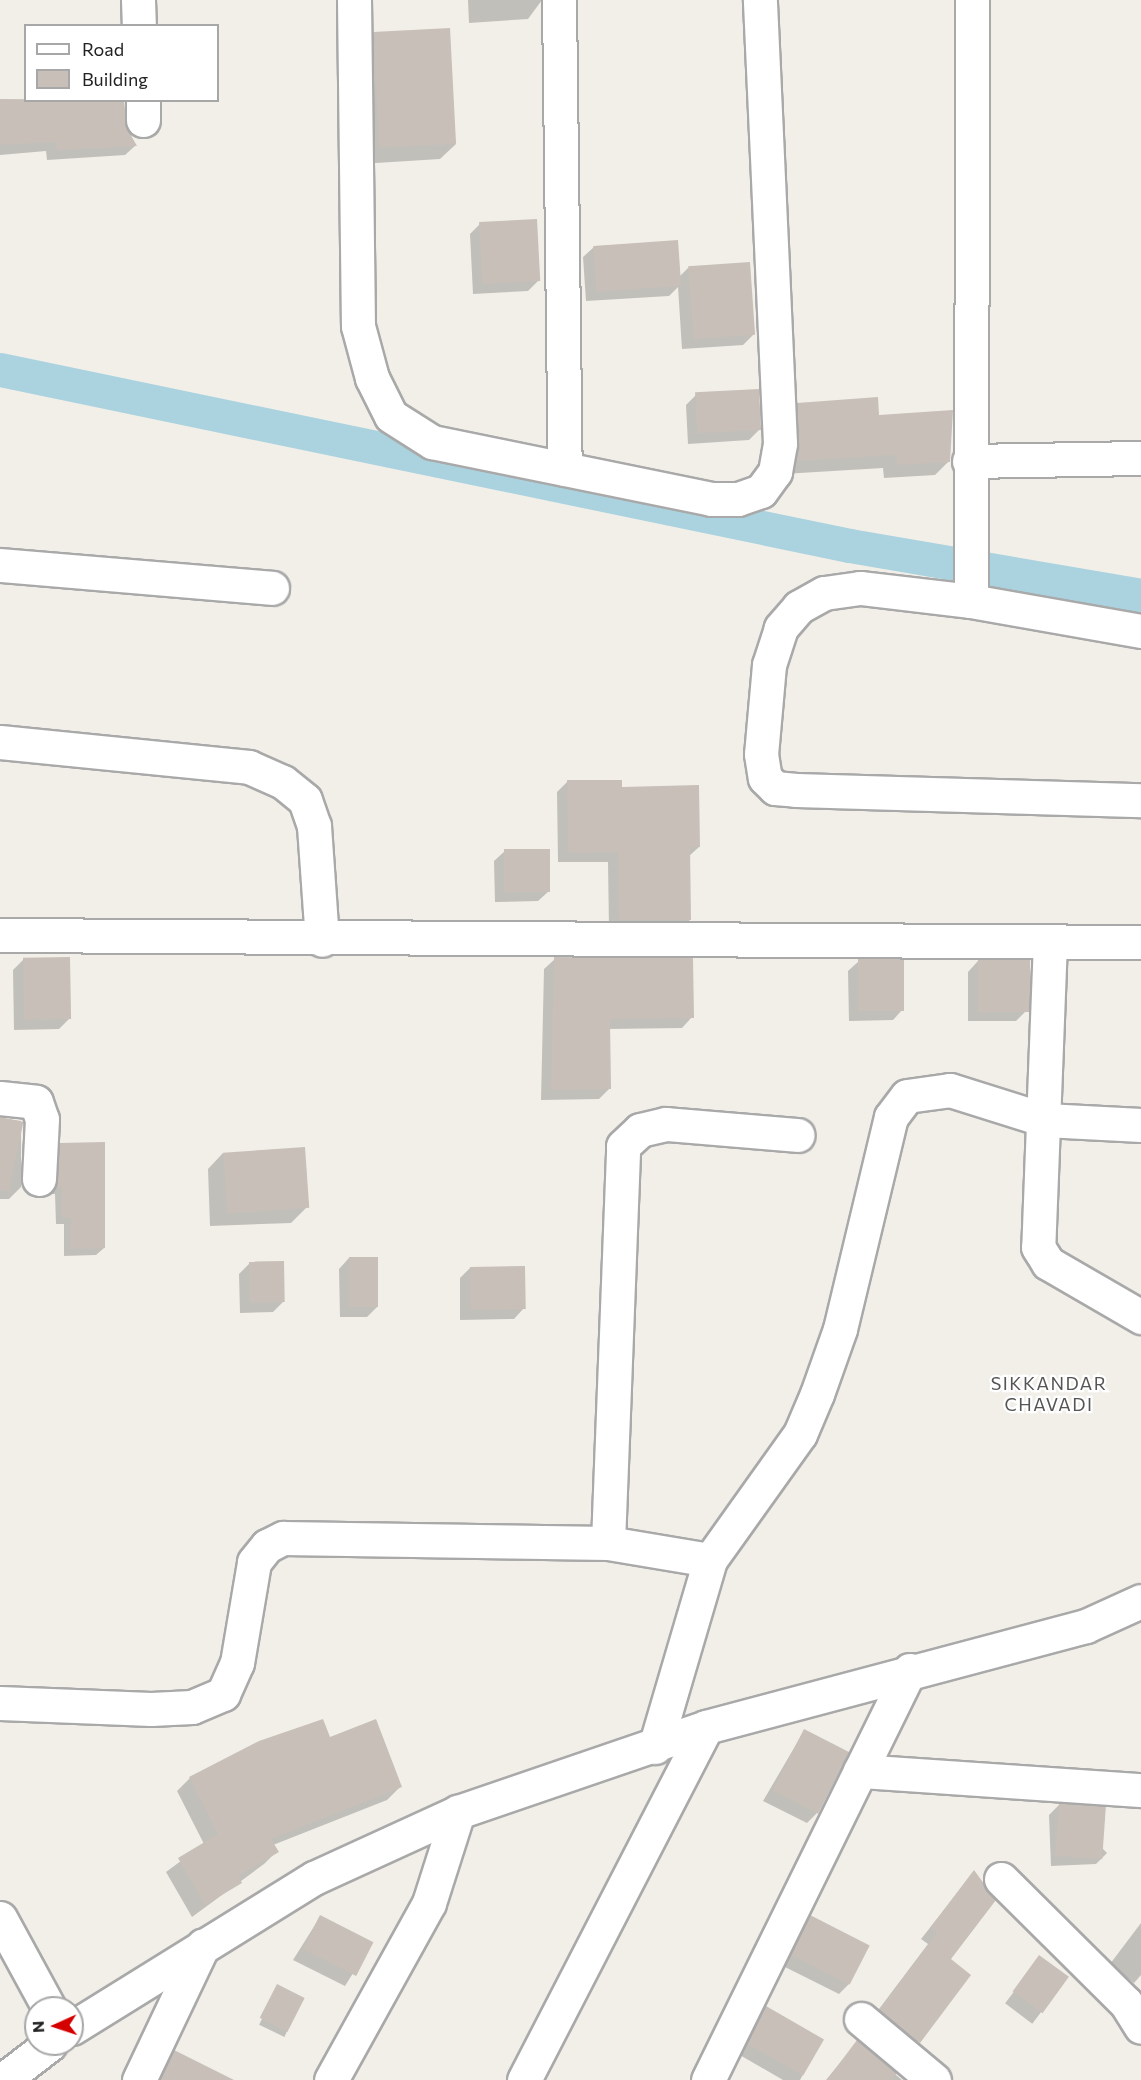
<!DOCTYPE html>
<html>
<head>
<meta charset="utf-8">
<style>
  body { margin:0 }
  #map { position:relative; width:1141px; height:2080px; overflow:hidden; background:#f2efe9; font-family:Commissioner,sans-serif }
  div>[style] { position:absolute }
  .shadow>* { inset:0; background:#0003; transform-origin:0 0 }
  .canal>* { height:34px; margin:-17px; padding:0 17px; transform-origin:17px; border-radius:17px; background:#aad3df }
  .building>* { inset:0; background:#c7bfb8; transform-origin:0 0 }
  .roads { filter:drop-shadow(2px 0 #a9a9a9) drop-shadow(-2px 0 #a9a9a9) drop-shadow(0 2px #a9a9a9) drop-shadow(0 -2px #a9a9a9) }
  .minor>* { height:33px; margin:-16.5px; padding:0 16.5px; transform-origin:16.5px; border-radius:16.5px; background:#fff }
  span { translate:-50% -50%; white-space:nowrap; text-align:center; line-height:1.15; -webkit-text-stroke:4.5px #fff; paint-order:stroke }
  .neighbourhood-label { font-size:18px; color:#555; letter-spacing:1.5px }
  .legend { position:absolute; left:24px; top:24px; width:195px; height:78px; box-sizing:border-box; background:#fff; border:2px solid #a7a7a7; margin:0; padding:8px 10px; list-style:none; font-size:18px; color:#222 }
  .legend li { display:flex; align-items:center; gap:12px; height:30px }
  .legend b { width:30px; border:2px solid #a7a7a7 }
  .north { position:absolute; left:24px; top:1996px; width:60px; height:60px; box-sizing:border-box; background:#fff; border:2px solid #a7a7a7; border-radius:50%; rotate:267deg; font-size:16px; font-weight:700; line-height:24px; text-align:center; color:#222 }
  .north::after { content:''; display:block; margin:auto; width:21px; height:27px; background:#d40000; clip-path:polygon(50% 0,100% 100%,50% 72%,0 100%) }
</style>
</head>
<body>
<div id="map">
  <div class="shadow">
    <div style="clip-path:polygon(468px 0,542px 0,528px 19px,469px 23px)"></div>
    <div style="clip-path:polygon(374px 34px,456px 144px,440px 159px,360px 164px,358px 50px)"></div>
    <div style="clip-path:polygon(0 103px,123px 121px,136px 145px,125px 155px,47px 160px,46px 151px,0 155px)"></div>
    <div style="clip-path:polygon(480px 224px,539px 280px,528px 291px,473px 294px,470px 234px)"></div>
    <div style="clip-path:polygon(594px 247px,679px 277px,688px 268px,753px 335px,743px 345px,682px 349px,678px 287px,669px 296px,586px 301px,583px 257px)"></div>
    <div style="clip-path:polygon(696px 395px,759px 430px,749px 440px,688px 444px,686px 405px)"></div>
    <div style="clip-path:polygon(798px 404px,878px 417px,949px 461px,935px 475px,884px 478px,883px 468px,783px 474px,784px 418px)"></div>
    <div style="clip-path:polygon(567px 782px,621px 788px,699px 847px,688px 857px,690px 920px,679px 930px,609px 930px,608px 862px,558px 862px,557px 792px)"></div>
    <div style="clip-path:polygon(505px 851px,549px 891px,538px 901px,495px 902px,494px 861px)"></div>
    <div style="clip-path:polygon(24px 959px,69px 1019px,59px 1029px,14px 1030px,13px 970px)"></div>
    <div style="clip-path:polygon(555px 959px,692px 1017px,682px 1028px,608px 1029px,610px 1088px,599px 1099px,541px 1100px,544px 969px)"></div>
    <div style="clip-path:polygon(859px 961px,903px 1009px,893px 1020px,849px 1021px,848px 971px)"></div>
    <div style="clip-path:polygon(978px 961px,1027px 1010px,1016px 1021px,968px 1021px,968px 972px)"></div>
    <div style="clip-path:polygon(0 1118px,21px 1121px,21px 1187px,9px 1199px,0 1199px)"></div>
    <div style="clip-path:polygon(60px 1145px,104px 1248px,96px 1255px,64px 1256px,64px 1224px,56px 1224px,55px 1194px,49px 1194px,53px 1152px)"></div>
    <div style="clip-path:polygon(223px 1153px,307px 1207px,291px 1223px,210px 1226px,208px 1169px)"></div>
    <div style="clip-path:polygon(349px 1258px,378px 1306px,367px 1317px,340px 1317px,339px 1269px)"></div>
    <div style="clip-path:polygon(250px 1263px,283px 1302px,273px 1312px,240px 1313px,239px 1274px)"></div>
    <div style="clip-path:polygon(470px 1268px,524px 1308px,514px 1319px,460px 1320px,460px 1278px)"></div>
    <div style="clip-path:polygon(804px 1731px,817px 1813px,807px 1823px,763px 1801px)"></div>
    <div style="clip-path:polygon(329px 1739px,400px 1787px,387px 1800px,273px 1845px,277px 1851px,264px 1864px,192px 1917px,166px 1872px,204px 1844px,177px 1791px,190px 1778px)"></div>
    <div style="clip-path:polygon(1059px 1805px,1107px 1853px,1096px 1864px,1051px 1866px,1049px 1815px)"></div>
    <div style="clip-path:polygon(974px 1872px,949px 1959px,969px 1975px,908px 2053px,870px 2021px,928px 1944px,921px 1939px)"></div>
    <div style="clip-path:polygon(320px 1917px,372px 1943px,345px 1986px,293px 1960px)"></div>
    <div style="clip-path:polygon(810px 1917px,849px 1984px,839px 1994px,781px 1965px)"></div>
    <div style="clip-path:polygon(1141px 1923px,1141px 1975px,1134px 1983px,1110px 1964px)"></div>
    <div style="left:1040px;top:1957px;width:34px;height:58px;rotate:37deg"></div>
    <div style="left:278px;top:1986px;width:28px;height:43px;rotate:26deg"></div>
    <div style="clip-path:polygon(766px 2007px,822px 2039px,800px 2080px,783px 2080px,738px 2054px)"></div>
    <div style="clip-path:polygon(857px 2042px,902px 2080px,826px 2080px)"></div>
    <div style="clip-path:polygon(174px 2051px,206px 2080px,154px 2080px)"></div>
  </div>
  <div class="canal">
    <div style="left:0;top:370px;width:868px;rotate:11.7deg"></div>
    <div style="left:850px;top:546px;width:295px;rotate:9.7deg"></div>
  </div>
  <div class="building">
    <div style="left:450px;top:28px;width:116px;height:77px;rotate:87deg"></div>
    <div style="clip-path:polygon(0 99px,124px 100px,127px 129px,137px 146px,57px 150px,56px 142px,0 145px)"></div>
    <div style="left:537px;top:219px;width:62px;height:58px;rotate:87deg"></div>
    <div style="left:678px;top:240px;width:46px;height:85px;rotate:86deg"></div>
    <div style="left:750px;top:262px;width:73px;height:62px;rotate:86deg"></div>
    <div style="left:759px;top:389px;width:41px;height:64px;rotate:87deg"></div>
    <div style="clip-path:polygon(878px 397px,879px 415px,953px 410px,950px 462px,897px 465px,896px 455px,796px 461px,797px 403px)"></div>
    <div style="clip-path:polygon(567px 780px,622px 780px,622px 787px,699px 785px,700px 847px,690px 847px,691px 920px,619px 920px,618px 852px,568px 853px)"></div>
    <div style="left:504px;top:849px;width:46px;height:43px"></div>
    <div style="left:70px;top:957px;width:62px;height:47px;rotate:89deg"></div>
    <div style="clip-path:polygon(554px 957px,693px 958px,694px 1018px,610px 1019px,611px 1089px,551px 1090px)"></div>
    <div style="left:858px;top:959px;width:46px;height:52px"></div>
    <div style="left:978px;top:960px;width:52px;height:52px"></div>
    <div style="left:0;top:1117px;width:24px;height:71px;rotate:12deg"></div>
    <div style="clip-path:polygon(105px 1142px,105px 1248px,71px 1249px,71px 1218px,62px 1218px,62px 1187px,55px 1188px,60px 1143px)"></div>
    <div style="left:305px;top:1147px;width:61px;height:82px;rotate:86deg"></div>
    <div style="left:349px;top:1257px;width:29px;height:50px"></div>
    <div style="left:284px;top:1261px;width:41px;height:35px;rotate:89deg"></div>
    <div style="left:525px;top:1266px;width:43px;height:55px;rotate:89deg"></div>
    <div style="clip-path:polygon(323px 1719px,330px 1737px,376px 1719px,402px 1787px,271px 1839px,279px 1852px,238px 1876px,242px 1883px,205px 1905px,178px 1858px,218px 1834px,189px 1777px,259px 1741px)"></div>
    <div style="left:804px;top:1729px;width:51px;height:69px;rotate:27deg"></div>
    <div style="left:1059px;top:1803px;width:47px;height:53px;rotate:4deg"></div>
    <div style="clip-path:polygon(974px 1870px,996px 1900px,951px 1959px,971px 1975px,920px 2043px,879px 2010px,937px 1933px,930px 1928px)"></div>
    <div style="left:320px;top:1915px;width:60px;height:38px;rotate:27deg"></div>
    <div style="left:810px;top:1915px;width:67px;height:44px;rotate:27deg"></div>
    <div style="left:1039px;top:1955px;width:37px;height:45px;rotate:36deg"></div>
    <div style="left:277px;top:1984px;width:31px;height:38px;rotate:27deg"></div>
    <div style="left:766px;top:2006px;width:67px;height:42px;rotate:30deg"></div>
    <div style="clip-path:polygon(857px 2040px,897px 2073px,892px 2080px,827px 2080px)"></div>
    <div style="clip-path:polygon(174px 2050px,234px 2080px,160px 2080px)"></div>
  </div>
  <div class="roads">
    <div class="minor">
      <div style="left:138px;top:0;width:26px;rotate:88deg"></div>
      <div style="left:354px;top:0;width:326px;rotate:89.3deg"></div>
      <div style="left:358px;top:326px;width:54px;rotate:74.9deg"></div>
      <div style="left:372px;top:378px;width:42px;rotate:63.4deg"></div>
      <div style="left:391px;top:416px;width:49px;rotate:32.4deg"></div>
      <div style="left:432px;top:442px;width:285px;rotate:11.5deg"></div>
      <div style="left:711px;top:499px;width:27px"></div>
      <div style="left:738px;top:499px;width:24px;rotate:-19deg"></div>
      <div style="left:761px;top:491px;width:24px;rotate:-54deg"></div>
      <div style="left:775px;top:472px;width:29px;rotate:-80deg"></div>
      <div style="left:780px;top:443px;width:443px;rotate:-92.6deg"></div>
      <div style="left:559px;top:0;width:469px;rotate:89.3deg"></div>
      <div style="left:143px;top:100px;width:20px;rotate:90deg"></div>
      <div style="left:969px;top:461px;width:172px;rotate:-1deg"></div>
      <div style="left:0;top:565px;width:273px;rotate:4.8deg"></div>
      <div style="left:971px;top:601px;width:601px;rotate:-89.9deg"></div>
      <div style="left:1141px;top:631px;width:173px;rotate:-170deg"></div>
      <div style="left:971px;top:601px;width:112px;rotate:-173.3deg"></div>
      <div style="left:860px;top:588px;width:36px;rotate:172deg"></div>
      <div style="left:824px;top:593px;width:29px;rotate:151deg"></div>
      <div style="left:799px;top:607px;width:28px;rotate:131deg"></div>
      <div style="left:781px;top:628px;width:39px;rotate:108deg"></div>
      <div style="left:769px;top:665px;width:89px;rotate:95.1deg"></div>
      <div style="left:761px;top:754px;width:24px;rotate:81deg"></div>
      <div style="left:765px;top:778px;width:14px;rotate:45deg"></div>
      <div style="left:775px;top:788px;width:21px;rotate:5deg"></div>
      <div style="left:796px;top:790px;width:345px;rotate:1.7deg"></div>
      <div style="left:0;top:742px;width:250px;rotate:5.7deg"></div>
      <div style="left:249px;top:767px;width:37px;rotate:24deg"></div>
      <div style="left:283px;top:782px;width:28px;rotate:39deg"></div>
      <div style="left:305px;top:800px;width:28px;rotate:71deg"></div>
      <div style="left:314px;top:826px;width:114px;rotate:86deg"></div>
      <div style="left:0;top:935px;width:1141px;rotate:0.35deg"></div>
      <div style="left:1050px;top:941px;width:306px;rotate:92.2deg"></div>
      <div style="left:1038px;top:1247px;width:19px;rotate:58deg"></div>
      <div style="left:1048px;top:1263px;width:108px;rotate:30.1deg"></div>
      <div style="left:0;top:1098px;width:36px;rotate:6deg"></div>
      <div style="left:36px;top:1102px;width:18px;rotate:71deg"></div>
      <div style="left:42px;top:1119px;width:60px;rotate:92.9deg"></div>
      <div style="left:608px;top:1543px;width:397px;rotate:-87.8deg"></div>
      <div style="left:623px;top:1146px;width:23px;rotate:-43deg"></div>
      <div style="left:640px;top:1130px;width:27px;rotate:-13deg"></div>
      <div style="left:666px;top:1124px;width:132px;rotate:4.8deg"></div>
      <div style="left:0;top:1703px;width:151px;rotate:2.3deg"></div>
      <div style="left:151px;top:1709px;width:41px;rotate:-2.8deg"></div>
      <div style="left:192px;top:1707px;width:34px;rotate:-23deg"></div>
      <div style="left:223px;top:1694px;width:34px;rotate:-66deg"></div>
      <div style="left:237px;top:1663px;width:102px;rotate:-80.4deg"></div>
      <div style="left:254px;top:1562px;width:21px;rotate:-51deg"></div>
      <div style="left:267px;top:1546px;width:18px;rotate:-27deg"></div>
      <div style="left:283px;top:1538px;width:325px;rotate:0.9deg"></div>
      <div style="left:608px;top:1543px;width:103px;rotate:9.5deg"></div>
      <div style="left:655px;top:1747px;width:195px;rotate:-73.6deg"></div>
      <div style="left:710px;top:1560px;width:155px;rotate:-54.5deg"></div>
      <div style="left:800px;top:1434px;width:43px;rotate:-67deg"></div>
      <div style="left:817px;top:1394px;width:69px;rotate:-70.5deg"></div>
      <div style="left:840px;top:1329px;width:218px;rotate:-76.5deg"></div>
      <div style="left:891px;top:1117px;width:26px;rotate:-53deg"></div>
      <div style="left:907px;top:1096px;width:43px;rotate:-7.9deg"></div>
      <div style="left:950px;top:1090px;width:100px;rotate:17.5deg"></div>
      <div style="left:1045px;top:1120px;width:96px;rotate:3deg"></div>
      <div style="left:860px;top:1771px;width:282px;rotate:3.9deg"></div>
      <div style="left:1001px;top:1879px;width:176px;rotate:44.8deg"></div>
      <div style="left:1126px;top:2003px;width:28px;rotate:58deg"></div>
      <div style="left:0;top:1918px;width:102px;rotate:61.4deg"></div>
      <div style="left:861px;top:2019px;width:95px;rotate:39.9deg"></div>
      <div style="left:72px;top:2028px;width:285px;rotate:-31.8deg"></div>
      <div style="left:314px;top:1878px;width:158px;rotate:-24.6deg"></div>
      <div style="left:458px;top:1812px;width:262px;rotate:-18.9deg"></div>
      <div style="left:706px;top:1727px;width:393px;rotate:-14.9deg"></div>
      <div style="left:1086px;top:1626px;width:60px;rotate:-24.4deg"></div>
      <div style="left:3px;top:2080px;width:59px;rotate:-37.5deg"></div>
      <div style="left:139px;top:2080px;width:149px;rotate:-64.6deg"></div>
      <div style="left:331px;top:2080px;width:202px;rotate:-61deg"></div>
      <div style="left:429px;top:1903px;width:96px;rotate:-72.3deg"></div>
      <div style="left:524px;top:2080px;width:397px;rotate:-62.7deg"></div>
      <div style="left:708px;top:2080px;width:457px;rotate:-63.8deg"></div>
    </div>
  </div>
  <div class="neighbourhood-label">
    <span style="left:1049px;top:1394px">SIKKANDAR<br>CHAVADI</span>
  </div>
  <ul class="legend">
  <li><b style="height:8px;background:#fff"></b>Road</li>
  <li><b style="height:16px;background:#c7bfb8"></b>Building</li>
  </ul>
  <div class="north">N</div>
</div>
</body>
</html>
